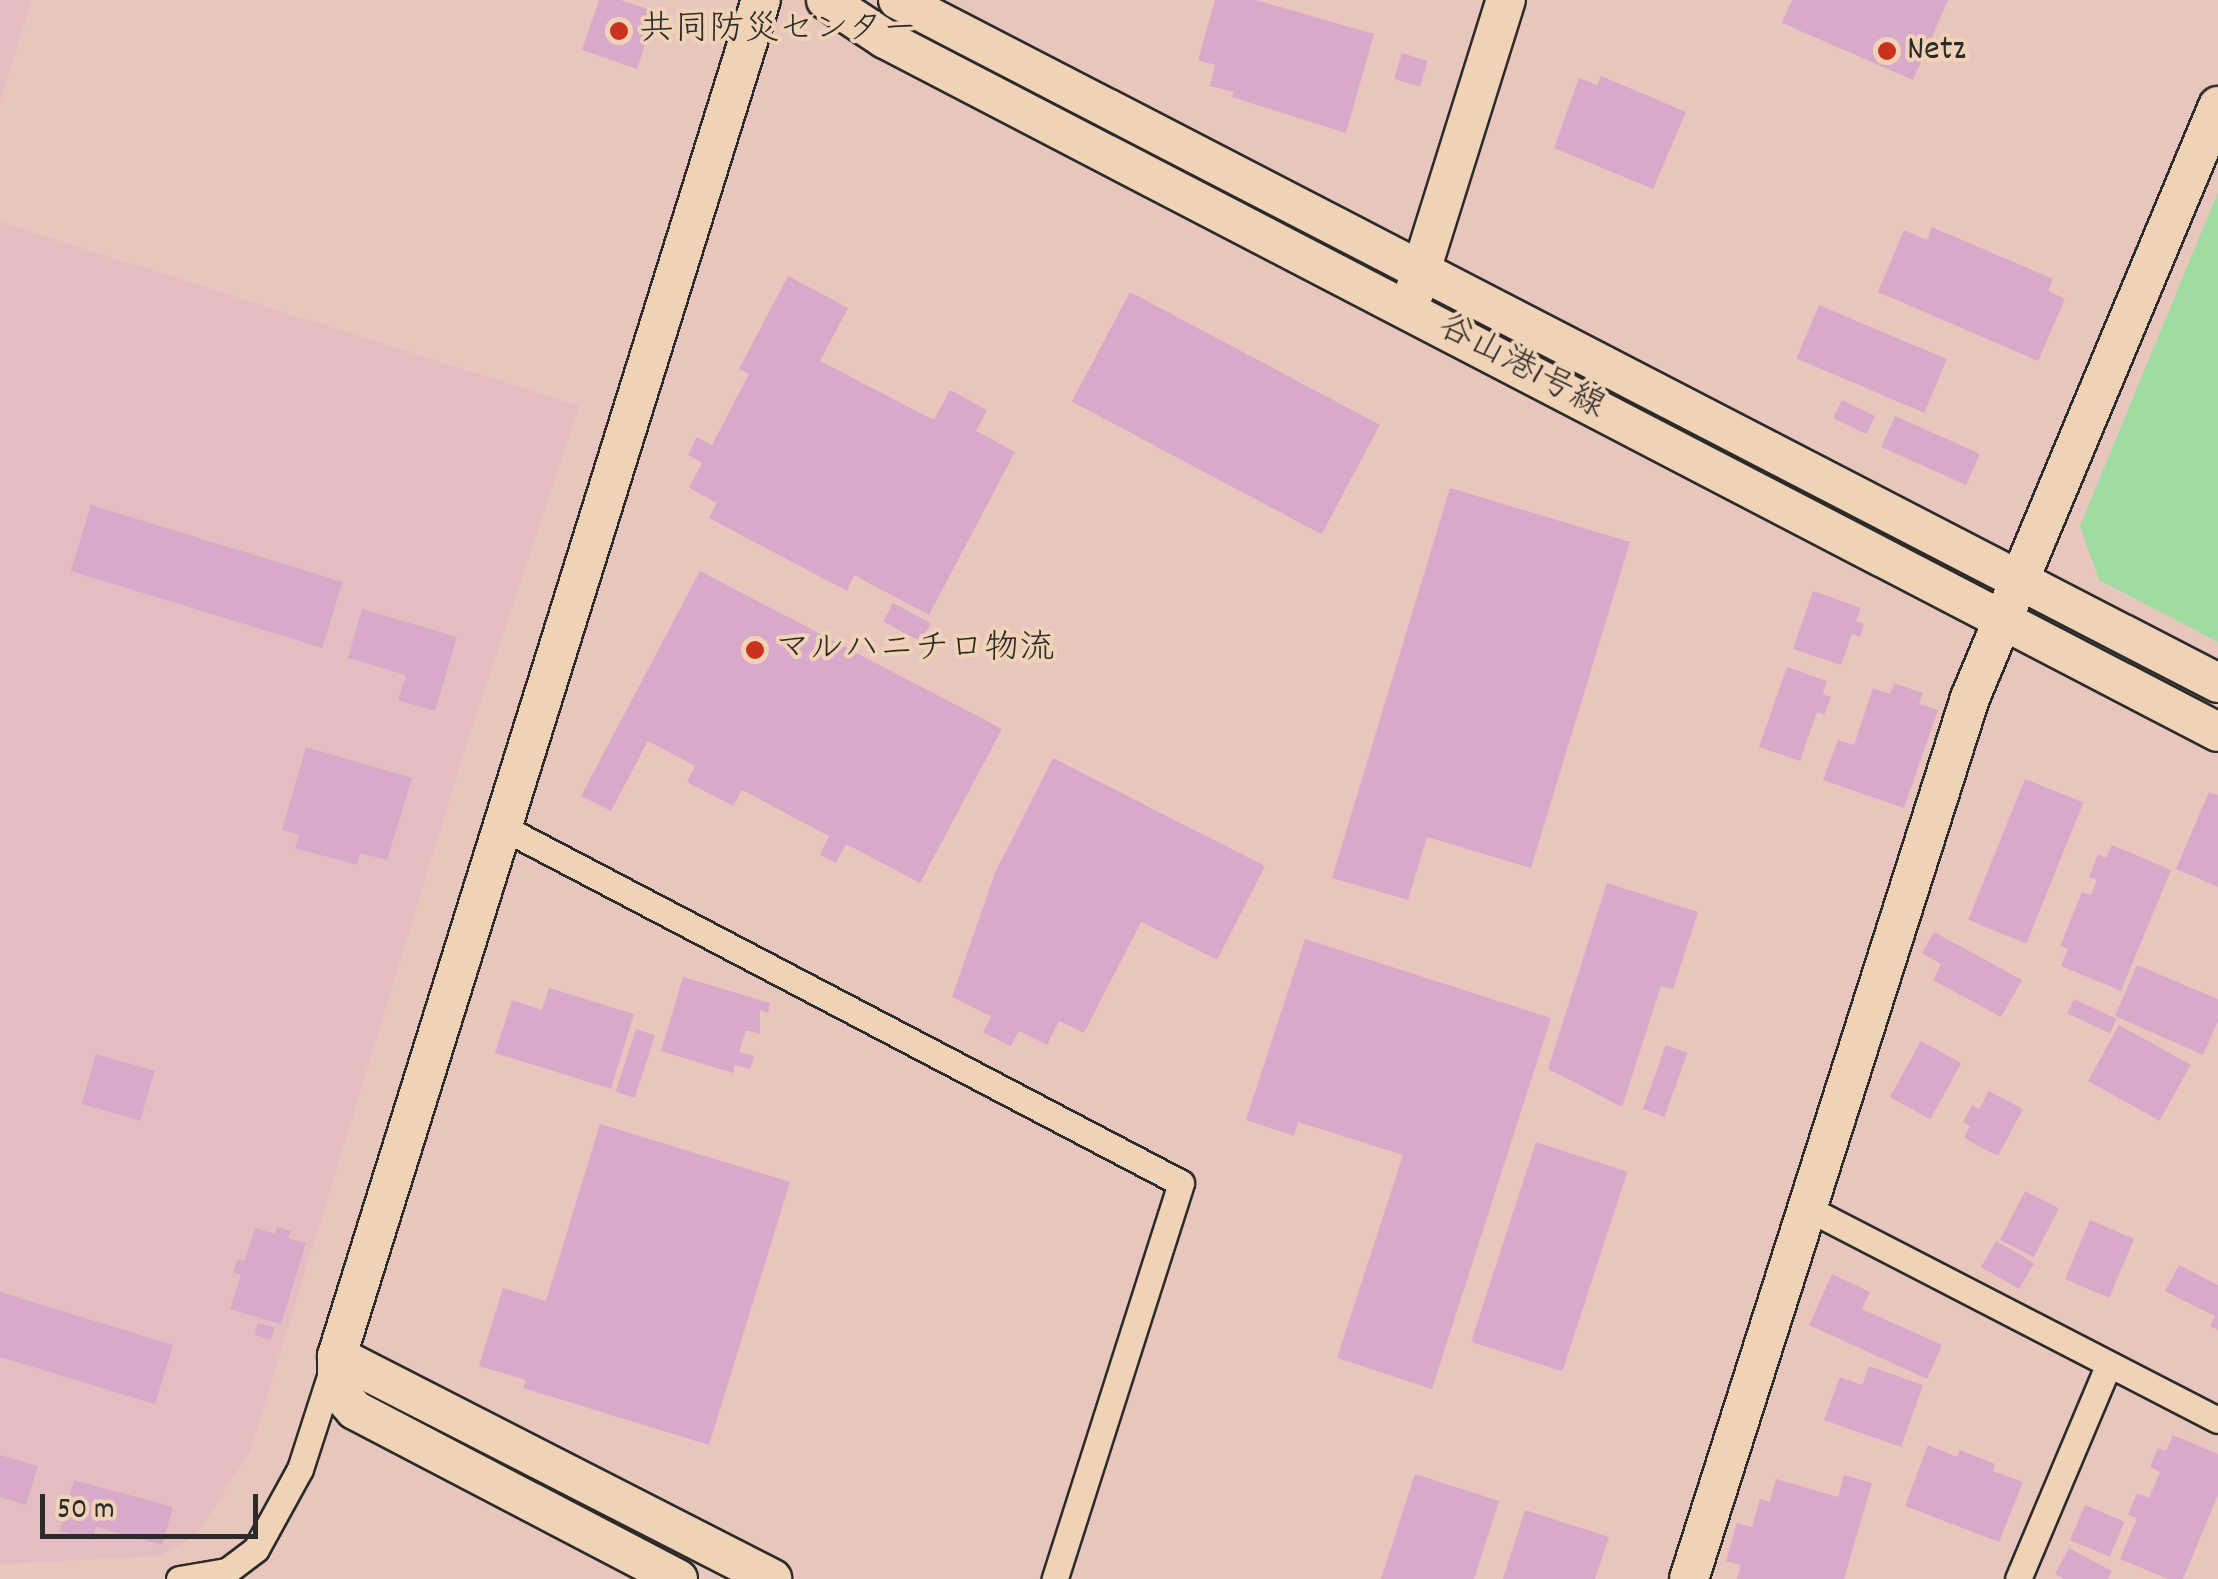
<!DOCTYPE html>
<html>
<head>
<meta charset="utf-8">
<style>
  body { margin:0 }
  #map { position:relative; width:2218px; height:1579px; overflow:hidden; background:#e9c6bd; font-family:Dekko,"Klee One",sans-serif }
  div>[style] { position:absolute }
  .built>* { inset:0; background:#e4bdc1 }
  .green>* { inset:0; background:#a0dba1 }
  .building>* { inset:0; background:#d9a9ca; transform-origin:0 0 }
  .roads { filter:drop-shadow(2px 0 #2b2b2b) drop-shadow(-2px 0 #2b2b2b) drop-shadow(0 2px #2b2b2b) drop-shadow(0 -2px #2b2b2b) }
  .street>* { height:25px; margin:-12.5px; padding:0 12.5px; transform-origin:12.5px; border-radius:12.5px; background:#f0d3b7 }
  .secondary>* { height:38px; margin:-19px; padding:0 19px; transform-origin:19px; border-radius:19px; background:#f0d3b7 }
  .dots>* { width:28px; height:28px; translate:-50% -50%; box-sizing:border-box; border:5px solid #f0d3b7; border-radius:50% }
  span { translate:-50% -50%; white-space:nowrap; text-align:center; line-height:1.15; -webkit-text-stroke:8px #f0d3b7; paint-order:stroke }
  .poi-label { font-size:35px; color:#2b2b2b }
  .left { translate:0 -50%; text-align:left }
  .street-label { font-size:35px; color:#2b2b2b }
  .scale { position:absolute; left:40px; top:1494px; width:218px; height:45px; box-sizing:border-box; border:5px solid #2b2b2b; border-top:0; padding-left:12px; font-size:30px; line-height:35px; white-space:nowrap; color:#2b2b2b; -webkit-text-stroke:8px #f0d3b7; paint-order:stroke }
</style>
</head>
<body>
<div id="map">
  <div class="built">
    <div style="clip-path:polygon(0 0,32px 0,0 102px)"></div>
    <div style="clip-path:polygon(0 222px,579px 406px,464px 752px,250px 1452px,196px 1535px,160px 1556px,0 1564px)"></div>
  </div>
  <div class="green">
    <div style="clip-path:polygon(2218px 192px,2218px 642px,2099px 580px,2080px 526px)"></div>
  </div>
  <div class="building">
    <div style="clip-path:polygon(599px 0,621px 0,656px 12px,637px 69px,582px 50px)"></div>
    <div style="clip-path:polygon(1215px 0,1256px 0,1374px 34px,1346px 133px,1232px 97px,1234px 92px,1210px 86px,1215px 65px,1198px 60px)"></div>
    <div style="clip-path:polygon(1792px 0,1948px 0,1913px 80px,1782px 23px)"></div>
    <div style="left:1402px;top:53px;width:27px;height:27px;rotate:17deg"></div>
    <div style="clip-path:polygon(1601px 76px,1686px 112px,1653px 189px,1554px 148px,1579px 78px,1597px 85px)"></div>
    <div style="clip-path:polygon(1932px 227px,2053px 279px,2048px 291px,2065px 299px,2038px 361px,1878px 292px,1904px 230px,1927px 240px)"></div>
    <div style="clip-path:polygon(788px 276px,848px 308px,820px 361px,934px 420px,950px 390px,987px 410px,976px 431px,1015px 452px,929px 615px,854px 575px,847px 591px,709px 518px,717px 503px,689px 488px,702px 463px,688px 455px,697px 437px,712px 445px,749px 374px,739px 369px)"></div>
    <div style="left:1130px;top:292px;width:283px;height:124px;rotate:28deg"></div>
    <div style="left:1819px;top:305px;width:139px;height:58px;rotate:23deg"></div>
    <div style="left:1842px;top:400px;width:37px;height:20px;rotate:26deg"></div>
    <div style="left:1895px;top:416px;width:93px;height:34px;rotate:24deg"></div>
    <div style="clip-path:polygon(1450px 488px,1630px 542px,1531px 868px,1427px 837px,1408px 900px,1332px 878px)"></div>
    <div style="left:91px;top:505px;width:263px;height:69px;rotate:17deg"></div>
    <div style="clip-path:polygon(700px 571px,1002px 729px,920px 883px,846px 844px,836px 863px,820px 855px,829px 836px,742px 790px,733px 806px,687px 782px,695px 766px,648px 741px,611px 811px,581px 796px)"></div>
    <div style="clip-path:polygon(1813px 591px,1861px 608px,1856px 621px,1864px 624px,1860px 637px,1852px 634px,1841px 665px,1793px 649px)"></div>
    <div style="left:893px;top:603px;width:43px;height:21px;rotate:28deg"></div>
    <div style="clip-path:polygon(362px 609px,457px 637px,435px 711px,398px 700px,406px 675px,348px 658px)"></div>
    <div style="clip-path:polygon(1787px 667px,1827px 681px,1823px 694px,1831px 697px,1824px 715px,1817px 712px,1800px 761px,1759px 747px)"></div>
    <div style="clip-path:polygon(1894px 683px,1923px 693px,1919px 704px,1938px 710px,1904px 808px,1823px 780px,1838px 740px,1854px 745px,1873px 688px,1890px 694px)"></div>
    <div style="clip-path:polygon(306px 747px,412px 778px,387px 860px,360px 853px,357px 865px,295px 848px,299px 835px,282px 830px)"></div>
    <div style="clip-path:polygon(1053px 758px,1265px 866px,1217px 960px,1141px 922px,1084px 1033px,1059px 1021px,1047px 1045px,1019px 1031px,1011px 1046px,983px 1032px,991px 1016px,952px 997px,995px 873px)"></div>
    <div style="left:2025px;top:779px;width:63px;height:152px;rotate:22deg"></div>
    <div style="clip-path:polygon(2209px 792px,2218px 795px,2218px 887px,2176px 869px)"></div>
    <div style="clip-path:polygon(2112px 845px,2171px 870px,2121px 991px,2061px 966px,2068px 949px,2060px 946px,2082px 892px,2091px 895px,2097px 880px,2089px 877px,2098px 854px,2106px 858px)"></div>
    <div style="clip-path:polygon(1607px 883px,1698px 912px,1673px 989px,1661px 986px,1622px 1107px,1548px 1069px)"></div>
    <div style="clip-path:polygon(1934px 932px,2022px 980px,2001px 1017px,1933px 980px,1941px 964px,1922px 953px)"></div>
    <div style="clip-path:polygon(1305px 939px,1551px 1018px,1432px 1389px,1337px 1358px,1403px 1155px,1298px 1122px,1294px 1136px,1246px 1120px)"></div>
    <div style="clip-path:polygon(2137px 965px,2218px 999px,2218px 1021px,2203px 1055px,2115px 1016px)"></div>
    <div style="clip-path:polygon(683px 977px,770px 1003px,768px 1013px,760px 1010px,760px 1034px,746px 1030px,739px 1052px,754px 1056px,750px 1069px,735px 1065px,733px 1073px,661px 1051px)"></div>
    <div style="clip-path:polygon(549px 988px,634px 1014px,611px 1089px,495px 1053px,512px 1000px,542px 1010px)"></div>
    <div style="left:2074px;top:999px;width:47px;height:16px;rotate:25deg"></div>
    <div style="left:2119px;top:1025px;width:82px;height:64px;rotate:29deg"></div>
    <div style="left:636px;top:1029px;width:20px;height:66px;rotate:18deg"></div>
    <div style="left:1921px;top:1041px;width:46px;height:64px;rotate:29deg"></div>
    <div style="left:1666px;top:1045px;width:23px;height:68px;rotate:20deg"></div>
    <div style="left:96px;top:1054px;width:61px;height:52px;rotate:16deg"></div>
    <div style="clip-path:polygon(1989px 1091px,2023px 1109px,1998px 1156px,1964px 1138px,1970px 1126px,1963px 1122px,1972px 1105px,1979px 1109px)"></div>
    <div style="clip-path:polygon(600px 1124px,790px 1182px,709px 1445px,523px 1388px,526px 1380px,479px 1366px,503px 1288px,546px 1301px)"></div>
    <div style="left:1536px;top:1142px;width:96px;height:210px;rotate:18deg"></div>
    <div style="left:2025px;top:1191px;width:38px;height:55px;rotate:27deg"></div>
    <div style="left:2090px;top:1220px;width:48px;height:64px;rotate:23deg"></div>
    <div style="clip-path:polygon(277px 1227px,291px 1231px,288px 1238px,306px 1243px,281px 1324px,230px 1309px,241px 1275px,233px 1272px,238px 1259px,245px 1261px,255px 1228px,275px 1234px)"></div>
    <div style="left:1996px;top:1241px;width:44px;height:30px;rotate:30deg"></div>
    <div style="clip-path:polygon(2179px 1265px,2218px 1285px,2218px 1330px,2210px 1326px,2215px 1316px,2165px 1291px)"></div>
    <div style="clip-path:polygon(1832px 1274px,1870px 1292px,1862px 1309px,1942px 1345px,1927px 1379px,1809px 1325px)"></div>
    <div style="left:0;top:1292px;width:181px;height:62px;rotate:17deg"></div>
    <div style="left:258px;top:1323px;width:17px;height:12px;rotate:17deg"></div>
    <div style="clip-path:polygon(1869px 1366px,1923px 1385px,1901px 1447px,1824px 1420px,1840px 1377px,1862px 1385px)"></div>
    <div style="clip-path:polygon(2173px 1435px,2218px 1454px,2218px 1495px,2183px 1579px,2168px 1579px,2120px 1559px,2137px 1518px,2128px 1515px,2137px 1493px,2149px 1498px,2160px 1472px,2150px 1467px,2158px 1448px,2166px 1451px)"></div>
    <div style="clip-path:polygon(1928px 1445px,1957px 1457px,1960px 1450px,1995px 1464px,1993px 1471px,2023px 1482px,1999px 1542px,1905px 1506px)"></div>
    <div style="clip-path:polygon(0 1455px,38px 1466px,26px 1505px,0 1497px)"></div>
    <div style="clip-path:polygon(1415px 1474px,1499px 1501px,1474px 1579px,1381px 1579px)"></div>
    <div style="clip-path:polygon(1844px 1475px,1872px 1483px,1844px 1579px,1737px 1579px,1741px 1565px,1726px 1561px,1737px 1523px,1752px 1527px,1760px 1499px,1770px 1502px,1776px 1479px,1838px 1497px)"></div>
    <div style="clip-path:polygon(74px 1480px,173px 1507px,162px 1545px,96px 1527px,93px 1540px,60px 1531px)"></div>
    <div style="left:2085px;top:1505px;width:43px;height:38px;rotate:23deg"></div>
    <div style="clip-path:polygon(1525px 1510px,1609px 1537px,1595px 1579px,1503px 1579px)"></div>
    <div style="clip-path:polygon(2069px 1548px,2112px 1571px,2108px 1579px,2064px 1579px,2055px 1574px)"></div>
  </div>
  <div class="roads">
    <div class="street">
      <div style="left:504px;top:828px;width:764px;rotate:27.67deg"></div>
      <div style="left:1181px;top:1183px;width:416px;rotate:107.7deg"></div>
      <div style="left:1807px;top:1208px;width:462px;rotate:27.3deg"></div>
      <div style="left:179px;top:1579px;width:49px;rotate:-9.5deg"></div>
      <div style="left:227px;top:1571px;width:36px;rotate:-37deg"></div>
      <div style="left:256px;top:1549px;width:91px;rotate:-61.2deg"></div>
      <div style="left:300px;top:1469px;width:104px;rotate:-72.1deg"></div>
      <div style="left:2018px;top:1579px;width:233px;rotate:-67.1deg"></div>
    </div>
    <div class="secondary">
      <div style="left:826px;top:0;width:71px;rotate:33.5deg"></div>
      <div style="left:885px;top:39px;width:1502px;rotate:27.47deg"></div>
      <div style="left:898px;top:0;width:1486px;rotate:27.36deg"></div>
      <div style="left:1414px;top:293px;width:307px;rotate:-72.6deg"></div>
      <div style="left:337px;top:1356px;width:489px;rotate:27.1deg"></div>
      <div style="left:678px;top:1579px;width:365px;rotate:-152.4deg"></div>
      <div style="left:355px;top:1410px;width:27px;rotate:-132deg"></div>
      <div style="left:337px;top:1390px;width:34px;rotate:-90deg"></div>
      <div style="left:337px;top:1356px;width:1421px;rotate:-72.64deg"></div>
      <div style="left:1689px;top:1579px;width:925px;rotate:-72.31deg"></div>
      <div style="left:1970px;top:698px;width:642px;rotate:-67.27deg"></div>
    </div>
  </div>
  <div class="dots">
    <div style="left:619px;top:31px;background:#c8321e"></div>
    <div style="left:1887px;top:51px;background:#c8321e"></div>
    <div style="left:755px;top:650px;background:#c8321e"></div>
  </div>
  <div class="poi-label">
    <span class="left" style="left:639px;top:31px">共同防災センター</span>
    <span class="left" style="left:1907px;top:51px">Netz</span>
    <span class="left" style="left:775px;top:650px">マルハニチロ物流</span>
  </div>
  <div class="street-label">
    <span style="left:1521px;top:368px;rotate:28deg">谷山港1号線</span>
  </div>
  <div class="scale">50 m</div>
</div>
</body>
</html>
